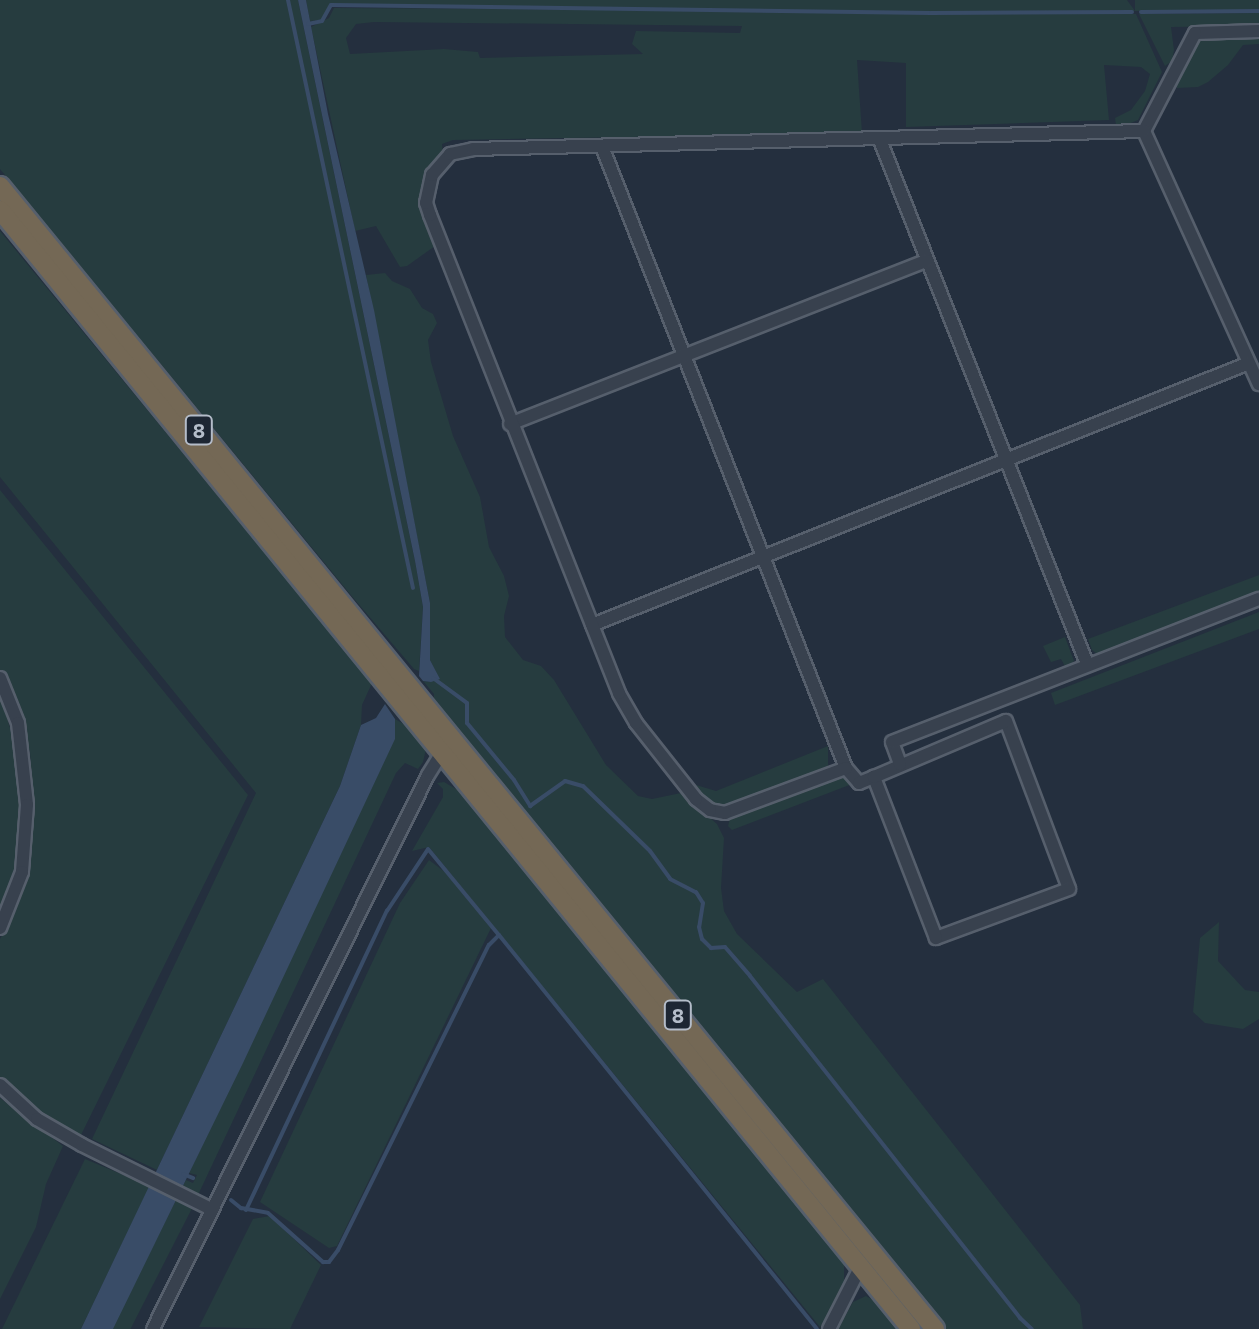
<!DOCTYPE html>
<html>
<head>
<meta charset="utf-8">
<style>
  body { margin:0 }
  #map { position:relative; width:1259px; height:1329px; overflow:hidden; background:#242f3e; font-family:Commissioner,sans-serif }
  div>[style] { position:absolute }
  .green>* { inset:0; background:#263c3f; transform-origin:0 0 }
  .water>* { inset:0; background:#394c67 }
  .stream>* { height:4px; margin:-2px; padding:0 2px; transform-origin:2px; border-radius:2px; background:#394c67 }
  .roads { filter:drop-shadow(2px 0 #565f6c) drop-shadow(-2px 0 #565f6c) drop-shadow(0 2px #565f6c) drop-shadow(0 -2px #565f6c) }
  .minor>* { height:12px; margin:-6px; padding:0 6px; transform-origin:6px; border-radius:6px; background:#38414e }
  .highway>* { height:18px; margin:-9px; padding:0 9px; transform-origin:9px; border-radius:9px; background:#746855 }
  span { translate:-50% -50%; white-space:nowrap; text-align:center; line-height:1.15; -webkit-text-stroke:6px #1d2633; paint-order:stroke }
  .shield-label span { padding:2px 6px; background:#1d2633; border:2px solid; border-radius:6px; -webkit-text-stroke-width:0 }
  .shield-label { font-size:20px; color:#b4bcc9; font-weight:700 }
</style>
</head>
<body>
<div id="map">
  <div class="green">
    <div style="clip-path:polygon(0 0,298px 0,415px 561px,423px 607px,419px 671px,414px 669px,355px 600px,0 169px)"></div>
    <div style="clip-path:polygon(evenodd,306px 0,1127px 0,1135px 11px,959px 12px,1136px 14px,1162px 72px,1138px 120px,1126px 125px,1116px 125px,1115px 118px,1131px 110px,1145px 91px,1150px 74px,1141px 67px,1104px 65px,1109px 120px,906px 127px,906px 63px,857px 60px,862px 133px,453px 140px,442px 144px,443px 154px,421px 187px,420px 206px,435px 246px,407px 266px,400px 267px,376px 226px,355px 231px,311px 27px,329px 18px,334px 8px,872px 11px,330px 4px,321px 20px,310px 21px,306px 0,374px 22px,571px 24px,742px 26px,740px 33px,636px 31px,632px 44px,643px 54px,480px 58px,478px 52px,444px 49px,350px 54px,346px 38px,356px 24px,374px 22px)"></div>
    <div style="left:1135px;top:0;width:124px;height:11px"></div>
    <div style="clip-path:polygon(1259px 13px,1259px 26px,1171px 27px,1174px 50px,1172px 61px,1165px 66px,1139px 14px)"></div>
    <div style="clip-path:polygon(1259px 36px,1259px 44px,1243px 45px,1228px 65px,1208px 82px,1198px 87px,1177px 88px,1175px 82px,1189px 51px,1200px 41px)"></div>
    <div style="clip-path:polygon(0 231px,372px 683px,362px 705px,361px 725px,340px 786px,157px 1170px,92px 1139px,256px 793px,0 477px)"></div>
    <div style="clip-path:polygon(385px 273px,392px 281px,410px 289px,422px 308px,433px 314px,437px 323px,428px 340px,431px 362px,453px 436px,480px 497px,489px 547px,504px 576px,509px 596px,504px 616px,505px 637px,523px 660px,541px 666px,554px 680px,606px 765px,638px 796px,652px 799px,681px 793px,717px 824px,724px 838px,721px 888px,724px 911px,737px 934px,797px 992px,823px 979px,1080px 1305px,1083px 1329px,945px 1329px,434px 700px,434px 694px,423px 681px,431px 682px,437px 674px,430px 660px,430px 603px,366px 275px)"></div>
    <div style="clip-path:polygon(0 490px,248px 795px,81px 1135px,42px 1114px,0 1078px,0 939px,17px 906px,27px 871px,33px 801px,30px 752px,9px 686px,0 670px)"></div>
    <div style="clip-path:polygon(1259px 575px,1259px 593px,1100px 656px,1092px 650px,1088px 639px)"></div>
    <div style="clip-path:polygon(1259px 612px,1259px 629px,1055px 705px,1051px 693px)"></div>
    <div style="clip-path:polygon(1065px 637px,1074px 661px,1066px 668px,1061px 659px,1051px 662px,1043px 646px)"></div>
    <div style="clip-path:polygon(0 692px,17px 753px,21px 794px,16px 870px,0 916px)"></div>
    <div style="clip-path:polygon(395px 719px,407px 726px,426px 749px,423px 762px,418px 769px,405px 763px,396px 773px,198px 1195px,182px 1187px,186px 1180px,193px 1183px,197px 1175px,189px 1173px,394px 739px)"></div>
    <div style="clip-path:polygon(828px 746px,828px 766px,733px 804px,718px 806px,707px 801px,696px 785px,716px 791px)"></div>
    <div style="clip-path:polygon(844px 773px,852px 784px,732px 830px,728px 826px,730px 818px)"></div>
    <div style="clip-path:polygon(444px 782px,463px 793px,844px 1261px,844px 1289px,820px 1327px,429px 847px,412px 851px,443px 797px,443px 789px,437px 783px)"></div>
    <div style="clip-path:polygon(429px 860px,445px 872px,491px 928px,337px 1246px,329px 1248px,260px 1202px,400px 903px)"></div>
    <div style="clip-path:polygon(1219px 922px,1218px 961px,1245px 990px,1259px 992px,1259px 1019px,1243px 1029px,1205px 1023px,1193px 1012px,1200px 938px)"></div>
    <div style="clip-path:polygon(0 1098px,63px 1146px,46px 1184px,36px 1227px,0 1299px)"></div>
    <div style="clip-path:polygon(85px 1159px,150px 1186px,81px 1329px,2px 1329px)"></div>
    <div style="left:176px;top:1200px;width:18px;height:144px;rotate:27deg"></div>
    <div style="clip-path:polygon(270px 1216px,321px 1265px,290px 1329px,199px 1327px,253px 1219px)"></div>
    <div style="clip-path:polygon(866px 1296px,877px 1302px,898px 1329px,838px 1329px,853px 1302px)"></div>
  </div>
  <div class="water">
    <div style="clip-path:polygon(298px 0,306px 0,328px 114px,374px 310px,430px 603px,430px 660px,440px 679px,431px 682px,423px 681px,419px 676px,423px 607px,415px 561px)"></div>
    <div style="clip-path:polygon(385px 704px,395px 719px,395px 739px,243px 1063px,113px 1329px,81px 1329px,340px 786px,361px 725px,376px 718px)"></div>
  </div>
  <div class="stream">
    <div style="left:288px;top:0;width:601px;rotate:78deg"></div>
    <div style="left:1141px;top:12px;width:118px;rotate:-0.5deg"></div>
    <div style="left:308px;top:24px;width:14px;rotate:-12deg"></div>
    <div style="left:322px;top:21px;width:18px;rotate:-61deg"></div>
    <div style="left:331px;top:5px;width:600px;rotate:0.76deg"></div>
    <div style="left:931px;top:13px;width:201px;rotate:-0.3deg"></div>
    <div style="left:433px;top:678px;width:42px;rotate:36.3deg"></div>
    <div style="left:467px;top:703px;width:20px;rotate:90deg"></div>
    <div style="left:467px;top:723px;width:74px;rotate:50.5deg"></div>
    <div style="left:514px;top:780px;width:31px;rotate:58deg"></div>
    <div style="left:530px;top:806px;width:43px;rotate:-35.5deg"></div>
    <div style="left:565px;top:781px;width:19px;rotate:16deg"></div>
    <div style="left:583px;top:786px;width:93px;rotate:44.1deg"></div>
    <div style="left:650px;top:851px;width:34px;rotate:54deg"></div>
    <div style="left:670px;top:879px;width:29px;rotate:27deg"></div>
    <div style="left:696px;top:892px;width:13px;rotate:58deg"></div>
    <div style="left:703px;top:903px;width:24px;rotate:99deg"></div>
    <div style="left:699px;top:927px;width:12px;rotate:76deg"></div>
    <div style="left:702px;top:939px;width:13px;rotate:45deg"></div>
    <div style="left:711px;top:948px;width:14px;rotate:-4deg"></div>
    <div style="left:725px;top:947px;width:38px;rotate:49deg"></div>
    <div style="left:750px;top:976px;width:436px;rotate:51.7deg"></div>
    <div style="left:1020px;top:1318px;width:16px;rotate:43deg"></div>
    <div style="left:183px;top:1174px;width:11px;rotate:22deg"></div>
    <div style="left:231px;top:1200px;width:13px;rotate:39deg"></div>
    <div style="left:241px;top:1208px;width:27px;rotate:10deg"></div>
    <div style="left:268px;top:1213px;width:74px;rotate:41.7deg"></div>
    <div style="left:323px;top:1262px;width:6px"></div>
    <div style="left:329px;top:1262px;width:15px;rotate:-53deg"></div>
    <div style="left:338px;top:1250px;width:340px;rotate:-63.7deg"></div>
    <div style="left:489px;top:945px;width:14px;rotate:-45deg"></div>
    <div style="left:499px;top:935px;width:506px;rotate:51.09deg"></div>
    <div style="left:246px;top:1210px;width:331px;rotate:-64.8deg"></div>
    <div style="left:387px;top:911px;width:74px;rotate:-56.5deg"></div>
    <div style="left:428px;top:849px;width:112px;rotate:50.5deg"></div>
  </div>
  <div class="roads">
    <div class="minor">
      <div style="left:1259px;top:31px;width:64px;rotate:178.2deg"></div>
      <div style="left:1195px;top:33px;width:110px;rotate:117.5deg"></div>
      <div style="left:1144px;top:131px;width:278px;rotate:65.6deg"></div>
      <div style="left:880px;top:140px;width:563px;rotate:68.44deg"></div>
      <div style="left:603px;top:149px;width:665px;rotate:68.57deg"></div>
      <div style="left:846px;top:768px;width:20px;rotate:49deg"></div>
      <div style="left:859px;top:783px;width:16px;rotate:-22deg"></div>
      <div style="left:510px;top:424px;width:447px;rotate:-21.4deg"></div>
      <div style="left:592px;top:625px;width:707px;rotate:-21.74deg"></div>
      <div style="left:0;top:678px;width:48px;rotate:68.2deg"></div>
      <div style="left:18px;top:723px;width:82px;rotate:83.7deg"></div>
      <div style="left:27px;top:805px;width:67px;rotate:94.3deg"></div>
      <div style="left:22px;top:872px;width:60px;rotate:111.4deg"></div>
      <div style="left:1006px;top:721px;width:179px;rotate:69.4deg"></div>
      <div style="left:1069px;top:889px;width:142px;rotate:159.8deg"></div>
      <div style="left:936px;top:938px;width:173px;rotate:-111.1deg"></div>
      <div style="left:874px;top:777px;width:143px;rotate:-23deg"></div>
      <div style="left:900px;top:764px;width:23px;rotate:-110deg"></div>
      <div style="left:892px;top:742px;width:394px;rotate:-21.3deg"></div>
      <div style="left:846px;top:768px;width:129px;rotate:159.6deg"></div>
      <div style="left:725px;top:813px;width:15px;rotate:-169deg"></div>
      <div style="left:710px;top:810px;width:18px;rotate:-142deg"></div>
      <div style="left:696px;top:799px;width:97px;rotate:-128.3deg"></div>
      <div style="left:636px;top:723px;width:34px;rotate:-120deg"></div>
      <div style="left:619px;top:693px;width:514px;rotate:-111.57deg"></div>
      <div style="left:430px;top:215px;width:13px;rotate:-108deg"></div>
      <div style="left:426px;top:203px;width:29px;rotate:-78deg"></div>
      <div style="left:432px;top:175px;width:28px;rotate:-49deg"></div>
      <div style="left:450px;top:154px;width:24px;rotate:-12deg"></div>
      <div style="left:473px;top:149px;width:671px;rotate:-1.54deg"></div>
      <div style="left:0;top:1085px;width:50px;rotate:42.6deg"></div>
      <div style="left:37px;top:1119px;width:52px;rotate:30deg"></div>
      <div style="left:82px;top:1145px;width:144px;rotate:26.4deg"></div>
      <div style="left:153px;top:1329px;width:618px;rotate:-63.6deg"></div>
      <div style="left:428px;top:775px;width:26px;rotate:-58deg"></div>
      <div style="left:829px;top:1329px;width:68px;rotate:-63.1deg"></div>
    </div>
    <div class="highway">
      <div style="left:0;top:186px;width:1477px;rotate:50.72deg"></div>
      <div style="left:0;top:210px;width:1443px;rotate:50.85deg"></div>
    </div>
  </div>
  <div class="shield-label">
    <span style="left:199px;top:430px">8</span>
    <span style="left:678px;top:1015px">8</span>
  </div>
</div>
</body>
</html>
